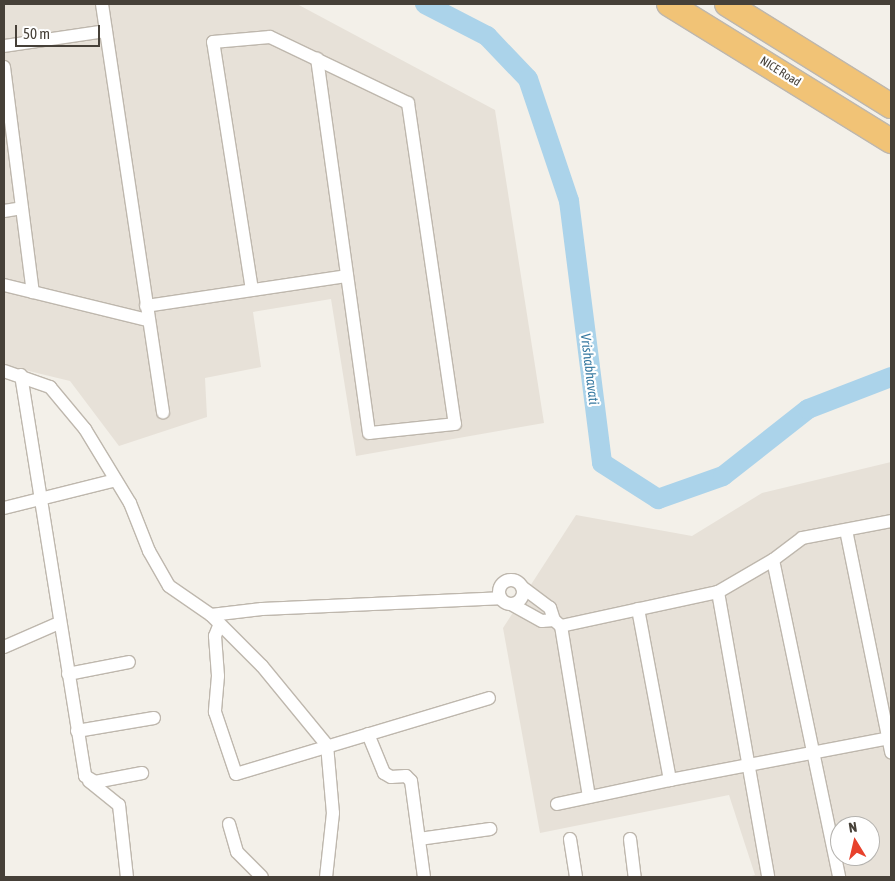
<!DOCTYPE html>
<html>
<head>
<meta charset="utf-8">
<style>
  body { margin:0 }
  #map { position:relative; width:895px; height:881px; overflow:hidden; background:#f3f0e9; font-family:"Asap Condensed",sans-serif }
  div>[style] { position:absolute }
  .residential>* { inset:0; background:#e7e1d8 }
  .river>* { height:20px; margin:-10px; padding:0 10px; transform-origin:10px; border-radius:10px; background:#abd3ea }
  .roads { filter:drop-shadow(1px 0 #beb7ad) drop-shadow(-1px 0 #beb7ad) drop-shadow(0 1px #beb7ad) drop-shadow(0 -1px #beb7ad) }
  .minor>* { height:12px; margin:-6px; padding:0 6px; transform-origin:6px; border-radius:6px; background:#fff }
  .minor>.ring { margin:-6px; padding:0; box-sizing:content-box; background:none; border:12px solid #fff; border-radius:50% }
  .motorway>* { height:24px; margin:-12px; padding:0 12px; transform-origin:12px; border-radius:12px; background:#f1c376 }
  span { translate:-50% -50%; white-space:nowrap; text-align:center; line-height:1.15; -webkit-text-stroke:4.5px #fff; paint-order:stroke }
  .street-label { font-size:12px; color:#464038 }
  .water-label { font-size:14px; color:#387aa1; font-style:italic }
  .frame { position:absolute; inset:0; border:5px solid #464038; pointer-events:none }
  .north { position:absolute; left:830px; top:816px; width:50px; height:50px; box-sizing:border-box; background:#fff; border:1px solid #b5b3af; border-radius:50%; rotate:351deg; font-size:14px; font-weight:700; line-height:20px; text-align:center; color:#464038 }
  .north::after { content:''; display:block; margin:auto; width:18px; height:22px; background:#e7412c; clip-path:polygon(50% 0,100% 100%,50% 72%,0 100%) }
  .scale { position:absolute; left:15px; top:25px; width:85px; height:22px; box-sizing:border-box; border:2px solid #464038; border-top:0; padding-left:6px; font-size:15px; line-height:18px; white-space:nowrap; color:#464038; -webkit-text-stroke:4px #fff; paint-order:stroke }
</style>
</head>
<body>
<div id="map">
  <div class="residential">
    <div style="clip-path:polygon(4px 4px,297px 4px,495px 110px,544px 423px,356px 456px,331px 299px,253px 312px,261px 367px,205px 378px,207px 417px,119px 446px,70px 381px,4px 365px)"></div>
    <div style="clip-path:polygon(evenodd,891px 462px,891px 877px,748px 877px,755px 875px,729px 795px,540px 833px,503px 628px,576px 515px,692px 536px,762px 493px,891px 462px,840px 826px,870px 826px,870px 856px,840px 856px,840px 826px)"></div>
  </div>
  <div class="river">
    <div style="left:425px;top:4px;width:70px;rotate:27.3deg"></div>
    <div style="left:487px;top:36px;width:59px;rotate:46.4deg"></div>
    <div style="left:528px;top:79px;width:129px;rotate:71.4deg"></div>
    <div style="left:569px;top:201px;width:264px;rotate:82.8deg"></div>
    <div style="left:602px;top:463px;width:67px;rotate:32.7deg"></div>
    <div style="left:658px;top:499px;width:69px;rotate:-19.5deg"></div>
    <div style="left:723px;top:476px;width:108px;rotate:-38.2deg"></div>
    <div style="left:808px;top:409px;width:89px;rotate:-21.1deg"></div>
  </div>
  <div class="roads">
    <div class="minor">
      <div style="left:102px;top:4px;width:413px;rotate:81.5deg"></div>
      <div style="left:4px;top:46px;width:103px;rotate:-8.4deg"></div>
      <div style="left:4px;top:67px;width:227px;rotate:82.7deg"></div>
      <div style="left:4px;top:211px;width:18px;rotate:-9deg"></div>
      <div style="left:4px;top:285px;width:148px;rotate:13.7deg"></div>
      <div style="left:252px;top:290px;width:251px;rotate:-98.9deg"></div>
      <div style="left:213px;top:42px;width:57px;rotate:-5deg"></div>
      <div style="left:270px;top:37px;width:153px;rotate:25.6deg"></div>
      <div style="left:408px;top:103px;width:324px;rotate:81.7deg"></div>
      <div style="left:455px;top:424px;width:86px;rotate:174deg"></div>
      <div style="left:369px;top:433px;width:378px;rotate:-97.9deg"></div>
      <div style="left:146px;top:306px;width:203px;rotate:-8.5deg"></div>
      <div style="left:4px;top:371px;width:49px;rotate:19.2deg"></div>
      <div style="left:50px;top:387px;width:55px;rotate:50.2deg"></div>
      <div style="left:85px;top:429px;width:87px;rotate:58.7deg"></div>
      <div style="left:130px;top:503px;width:52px;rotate:68.4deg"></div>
      <div style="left:149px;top:551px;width:40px;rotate:60.3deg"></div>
      <div style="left:169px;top:586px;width:51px;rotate:34.6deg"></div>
      <div style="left:211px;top:615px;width:72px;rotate:45deg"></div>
      <div style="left:262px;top:666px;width:102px;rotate:50.6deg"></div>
      <div style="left:327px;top:745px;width:68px;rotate:85deg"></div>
      <div style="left:333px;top:813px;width:64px;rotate:96.2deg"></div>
      <div style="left:21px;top:375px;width:406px;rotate:80.9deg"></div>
      <div style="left:85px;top:776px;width:12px;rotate:31deg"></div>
      <div style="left:95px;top:782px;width:48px;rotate:-10.8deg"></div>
      <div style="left:4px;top:508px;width:115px;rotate:-14deg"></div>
      <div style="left:846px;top:530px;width:227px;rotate:78.5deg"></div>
      <div style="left:773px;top:560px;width:324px;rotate:78.2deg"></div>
      <div class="ring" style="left:499px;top:580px;width:12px;height:12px"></div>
      <div style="left:718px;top:592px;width:289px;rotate:80deg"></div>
      <div style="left:511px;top:604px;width:35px;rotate:29deg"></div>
      <div style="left:542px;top:621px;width:12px;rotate:-5deg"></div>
      <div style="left:554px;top:620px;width:13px;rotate:-108deg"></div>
      <div style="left:550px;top:608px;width:35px;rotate:-143deg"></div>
      <div style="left:638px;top:609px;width:174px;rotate:79.4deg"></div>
      <div style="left:670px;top:780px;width:225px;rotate:-10.8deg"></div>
      <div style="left:211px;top:615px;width:51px;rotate:-6.7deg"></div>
      <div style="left:262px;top:609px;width:238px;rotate:-2.6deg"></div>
      <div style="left:554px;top:620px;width:9px;rotate:41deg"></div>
      <div style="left:561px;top:626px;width:161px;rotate:-12.2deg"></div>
      <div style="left:718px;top:592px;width:64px;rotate:-30.2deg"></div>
      <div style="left:773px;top:560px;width:36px;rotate:-37deg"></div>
      <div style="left:802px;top:538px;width:91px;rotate:-10.8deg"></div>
      <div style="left:219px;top:626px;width:11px;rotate:112deg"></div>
      <div style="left:215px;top:636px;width:40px;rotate:85.7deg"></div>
      <div style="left:218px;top:676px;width:36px;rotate:95deg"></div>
      <div style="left:215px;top:712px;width:65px;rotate:71.3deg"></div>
      <div style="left:236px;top:774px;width:264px;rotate:-16.7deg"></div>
      <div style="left:561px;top:626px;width:173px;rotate:80.7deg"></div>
      <div style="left:4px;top:647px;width:60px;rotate:-23.6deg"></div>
      <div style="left:68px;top:674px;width:62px;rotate:-11.1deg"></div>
      <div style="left:77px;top:731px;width:78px;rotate:-9.6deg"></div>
      <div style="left:368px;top:734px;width:42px;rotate:67.7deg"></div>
      <div style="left:384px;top:773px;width:8px;rotate:30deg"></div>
      <div style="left:391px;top:777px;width:15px;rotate:-4deg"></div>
      <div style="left:406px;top:776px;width:7px;rotate:45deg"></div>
      <div style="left:411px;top:781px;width:97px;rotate:82.3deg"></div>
      <div style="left:89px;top:781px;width:38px;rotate:39deg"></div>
      <div style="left:119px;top:805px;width:72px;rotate:83.7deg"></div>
      <div style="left:557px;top:804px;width:116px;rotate:-12deg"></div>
      <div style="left:229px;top:824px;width:29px;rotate:74deg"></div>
      <div style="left:237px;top:852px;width:35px;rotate:45deg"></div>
      <div style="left:419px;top:839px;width:72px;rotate:-8deg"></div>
      <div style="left:570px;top:839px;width:38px;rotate:81deg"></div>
      <div style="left:630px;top:839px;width:38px;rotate:83deg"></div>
    </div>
    <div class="motorway">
      <div style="left:669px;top:4px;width:261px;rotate:31.7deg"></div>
      <div style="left:727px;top:4px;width:193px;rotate:31.9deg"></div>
    </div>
  </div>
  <div class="street-label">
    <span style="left:780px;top:72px;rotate:32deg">NICE Road</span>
  </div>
  <div class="water-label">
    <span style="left:590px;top:369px;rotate:83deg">Vrishabhavati</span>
  </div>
  <div class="frame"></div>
  <div class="north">N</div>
  <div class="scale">50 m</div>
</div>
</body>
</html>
